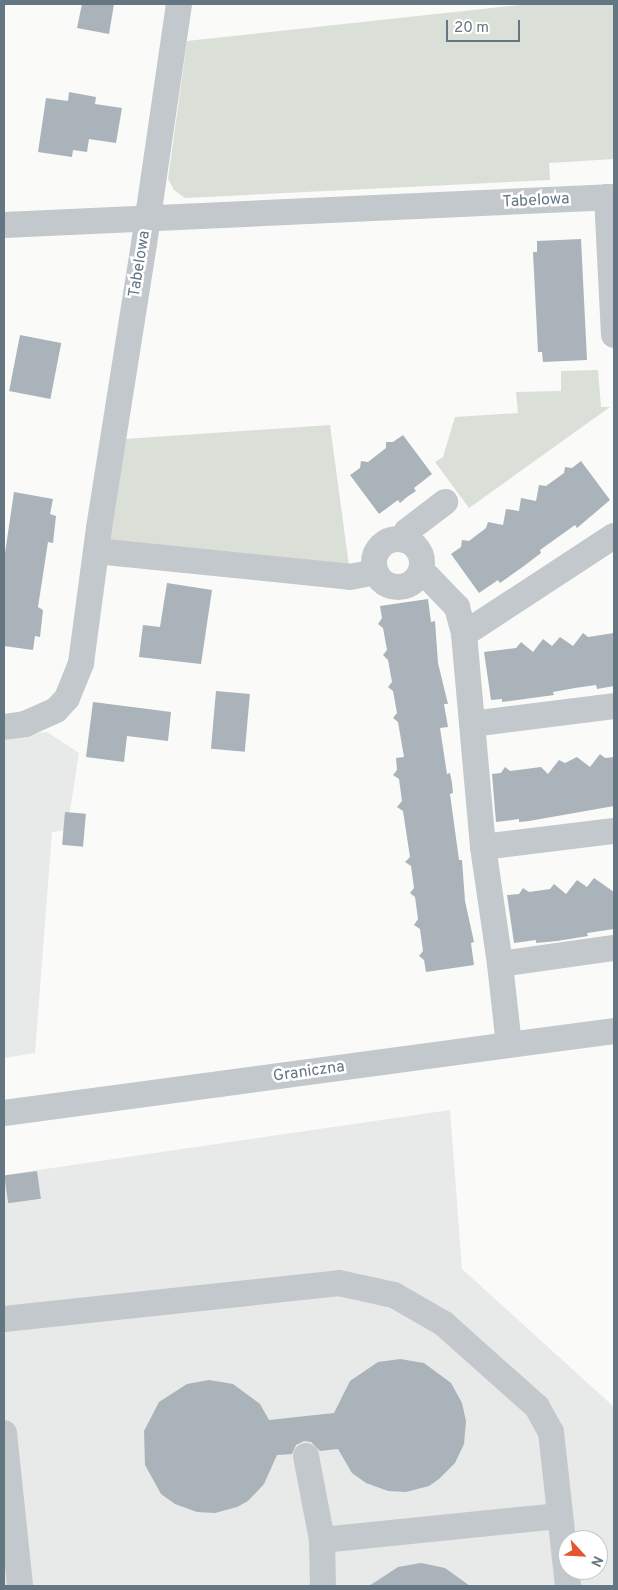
<!DOCTYPE html>
<html>
<head>
<meta charset="utf-8">
<style>
  body { margin:0 }
  #map { position:relative; width:618px; height:1590px; overflow:hidden; background:#fafaf8; font-family:Overpass,sans-serif }
  div>[style] { position:absolute }
  .built>* { inset:0; background:#e8e9e9 }
  .green>* { inset:0; background:#dadfd7 }
  .building>* { inset:0; background:#aab3b9; transform-origin:0 0 }
  .minor>* { height:26px; margin:-13px; padding:0 13px; transform-origin:13px; border-radius:13px; background:#c3c8cc }
  .minor>.ring { margin:-13px; padding:0; box-sizing:content-box; background:none; border:26px solid #c3c8cc; border-radius:50% }
  span { translate:-50% -50%; white-space:nowrap; text-align:center; line-height:1.15; -webkit-text-stroke:5px #fff; paint-order:stroke }
  .street-label { font-size:16px; color:#657683 }
  .frame { position:absolute; inset:0; border:5px solid #657683; pointer-events:none }
  .north { position:absolute; left:558px; top:1530px; width:50px; height:50px; box-sizing:border-box; background:#fff; border:1px solid #c1c8cd; border-radius:50%; rotate:115deg; font-size:14px; font-weight:700; line-height:20px; text-align:center; color:#657683 }
  .north::after { content:''; display:block; margin:auto; width:18px; height:22px; background:#e4572e; clip-path:polygon(50% 0,100% 100%,50% 72%,0 100%) }
  .scale { position:absolute; left:446px; top:20px; width:74px; height:22px; box-sizing:border-box; border:2px solid #657683; border-top:0; padding-left:6px; font-size:15px; line-height:18px; white-space:nowrap; color:#657683; -webkit-text-stroke:4px #fff; paint-order:stroke }
</style>
</head>
<body>
<div id="map">
  <div class="built">
    <div style="clip-path:polygon(47px 732px,79px 753px,67px 830px,52px 832px,35px 1053px,4px 1058px,4px 736px)"></div>
    <div style="clip-path:polygon(evenodd,450px 1110px,462px 1269px,614px 1407px,614px 1586px,4px 1586px,4px 1175px,450px 1110px,568px 1540px,598px 1540px,598px 1570px,568px 1570px,568px 1540px)"></div>
  </div>
  <div class="green">
    <div style="clip-path:polygon(528px 4px,614px 4px,614px 159px,549px 163px,550px 180px,185px 198px,174px 190px,168px 179px,187px 41px)"></div>
    <div style="clip-path:polygon(598px 370px,601px 407px,610px 407px,469px 508px,435px 462px,443px 457px,455px 417px,518px 413px,516px 392px,561px 391px,561px 371px)"></div>
    <div style="clip-path:polygon(330px 425px,349px 566px,108px 545px,125px 439px)"></div>
  </div>
  <div class="building">
    <div style="clip-path:polygon(82px 4px,114px 4px,109px 34px,77px 28px)"></div>
    <div style="clip-path:polygon(69px 92px,96px 97px,95px 104px,122px 108px,116px 143px,89px 139px,87px 152px,73px 150px,72px 157px,38px 152px,46px 98px,68px 101px)"></div>
    <div style="clip-path:polygon(581px 239px,587px 360px,543px 362px,542px 352px,538px 352px,533px 252px,537px 252px,537px 241px)"></div>
    <div style="left:20px;top:335px;width:42px;height:57px;rotate:11deg"></div>
    <div style="clip-path:polygon(403px 435px,432px 474px,414px 488px,416px 491px,407px 497px,400px 503px,398px 500px,379px 514px,350px 475px,360px 468px,361px 461px,368px 462px,386px 448px,386px 442px,393px 442px)"></div>
    <div style="clip-path:polygon(581px 461px,610px 500px,577px 528px,575px 525px,540px 550px,541px 553px,524px 566px,500px 583px,498px 580px,479px 593px,451px 554px,461px 547px,462px 540px,469px 541px,486px 528px,488px 522px,503px 525px,506px 509px,519px 511px,521px 498px,536px 501px,539px 485px,546px 486px,564px 473px,565px 467px,572px 468px)"></div>
    <div style="clip-path:polygon(14px 492px,53px 499px,50px 514px,56px 516px,53px 543px,48px 542px,38px 607px,43px 610px,40px 637px,35px 636px,33px 650px,4px 646px,4px 560px)"></div>
    <div style="clip-path:polygon(167px 583px,212px 590px,201px 664px,139px 657px,143px 625px,160px 627px)"></div>
    <div style="clip-path:polygon(428px 599px,431px 622px,435px 621px,438px 663px,448px 704px,444px 704px,448px 727px,440px 728px,447px 774px,450px 773px,452px 783px,453px 793px,450px 794px,459px 860px,462px 860px,465px 901px,474px 942px,471px 943px,474px 965px,426px 972px,424px 960px,419px 956px,423px 951px,420px 929px,414px 925px,418px 919px,415px 897px,410px 893px,414px 888px,411px 866px,405px 862px,410px 857px,403px 811px,397px 807px,402px 801px,399px 779px,393px 775px,397px 770px,396px 758px,404px 757px,398px 722px,393px 718px,397px 713px,393px 691px,388px 687px,392px 682px,388px 660px,383px 655px,387px 650px,383px 628px,378px 624px,382px 618px,380px 606px)"></div>
    <div style="clip-path:polygon(583px 633px,588px 637px,614px 633px,614px 686px,597px 689px,596px 685px,575px 688px,553px 692px,554px 695px,502px 702px,502px 699px,491px 700px,484px 652px,516px 648px,521px 642px,533px 652px,543px 639px,552px 646px,560px 637px,573px 646px)"></div>
    <div style="left:216px;top:691px;width:34px;height:58px;rotate:5deg"></div>
    <div style="clip-path:polygon(93px 702px,171px 712px,168px 741px,127px 736px,124px 762px,86px 757px)"></div>
    <div style="clip-path:polygon(600px 754px,605px 758px,614px 757px,614px 806px,529px 821px,519px 822px,519px 819px,496px 822px,492px 774px,501px 773px,505px 767px,510px 771px,541px 767px,548px 774px,559px 760px,565px 763px,577px 757px,590px 767px)"></div>
    <div style="left:65px;top:812px;width:21px;height:33px;rotate:5deg"></div>
    <div style="clip-path:polygon(594px 878px,614px 892px,614px 929px,587px 933px,588px 936px,557px 941px,536px 943px,536px 940px,514px 943px,507px 895px,519px 894px,523px 888px,529px 892px,550px 889px,554px 884px,566px 894px,577px 880px,587px 887px)"></div>
    <div style="left:37px;top:1171px;width:28px;height:33px;rotate:82deg"></div>
    <div style="clip-path:polygon(400px 1359px,424px 1363px,451px 1383px,462px 1403px,466px 1421px,464px 1444px,455px 1463px,439px 1479px,429px 1486px,406px 1492px,388px 1491px,366px 1483px,352px 1473px,338px 1449px,320px 1451px,311px 1442px,304px 1441px,296px 1445px,292px 1454px,277px 1455px,264px 1484px,248px 1501px,237px 1507px,215px 1513px,197px 1512px,175px 1504px,161px 1494px,145px 1465px,144px 1431px,159px 1402px,187px 1384px,209px 1380px,233px 1384px,260px 1404px,269px 1420px,334px 1413px,350px 1381px,378px 1362px)"></div>
    <div style="clip-path:polygon(421px 1563px,445px 1568px,470px 1586px,369px 1586px,398px 1567px)"></div>
  </div>
  <div class="minor">
    <div style="left:607px;top:197px;width:138px;rotate:87.1deg"></div>
    <div style="left:4px;top:225px;width:611px;rotate:-2.63deg"></div>
    <div class="ring" style="left:374px;top:539px;width:22px;height:22px"></div>
    <div style="left:404px;top:540px;width:9px;rotate:-72deg"></div>
    <div style="left:407px;top:531px;width:48px;rotate:-37.3deg"></div>
    <div style="left:96px;top:551px;width:255px;rotate:5.8deg"></div>
    <div style="left:350px;top:577px;width:26px;rotate:-11deg"></div>
    <div style="left:420px;top:575px;width:8px;rotate:14deg"></div>
    <div style="left:428px;top:577px;width:42px;rotate:46deg"></div>
    <div style="left:457px;top:607px;width:28px;rotate:75deg"></div>
    <div style="left:464px;top:634px;width:214px;rotate:84.9deg"></div>
    <div style="left:483px;top:847px;width:118px;rotate:81.7deg"></div>
    <div style="left:500px;top:964px;width:81px;rotate:83.7deg"></div>
    <div style="left:464px;top:634px;width:179px;rotate:-33.2deg"></div>
    <div style="left:472px;top:724px;width:143px;rotate:-7.2deg"></div>
    <div style="left:4px;top:727px;width:21px;rotate:-8deg"></div>
    <div style="left:25px;top:724px;width:34px;rotate:-24deg"></div>
    <div style="left:56px;top:710px;width:16px;rotate:-47deg"></div>
    <div style="left:67px;top:698px;width:38px;rotate:-68deg"></div>
    <div style="left:81px;top:663px;width:136px;rotate:-82.4deg"></div>
    <div style="left:99px;top:528px;width:288px;rotate:-81deg"></div>
    <div style="left:144px;top:244px;width:243px;rotate:-81.7deg"></div>
    <div style="left:483px;top:847px;width:132px;rotate:-7deg"></div>
    <div style="left:500px;top:964px;width:115px;rotate:-8deg"></div>
    <div style="left:4px;top:1113px;width:615px;rotate:-7.66deg"></div>
    <div style="left:4px;top:1319px;width:337px;rotate:-6.1deg"></div>
    <div style="left:339px;top:1283px;width:56px;rotate:12.3deg"></div>
    <div style="left:394px;top:1295px;width:58px;rotate:30.1deg"></div>
    <div style="left:444px;top:1324px;width:125px;rotate:41.7deg"></div>
    <div style="left:537px;top:1407px;width:29px;rotate:61deg"></div>
    <div style="left:551px;top:1432px;width:155px;rotate:83.7deg"></div>
    <div style="left:4px;top:1433px;width:154px;rotate:84deg"></div>
    <div style="left:306px;top:1456px;width:86px;rotate:79.2deg"></div>
    <div style="left:322px;top:1540px;width:46px;rotate:88.8deg"></div>
    <div style="left:322px;top:1540px;width:239px;rotate:-5.8deg"></div>
  </div>
  <div class="street-label">
    <span style="left:536px;top:201px;rotate:-3deg">Tabelowa</span>
    <span style="left:140px;top:264px;rotate:-81deg">Tabelowa</span>
    <span style="left:309px;top:1072px;rotate:-8deg">Graniczna</span>
  </div>
  <div class="frame"></div>
  <div class="north">N</div>
  <div class="scale">20 m</div>
</div>
</body>
</html>
